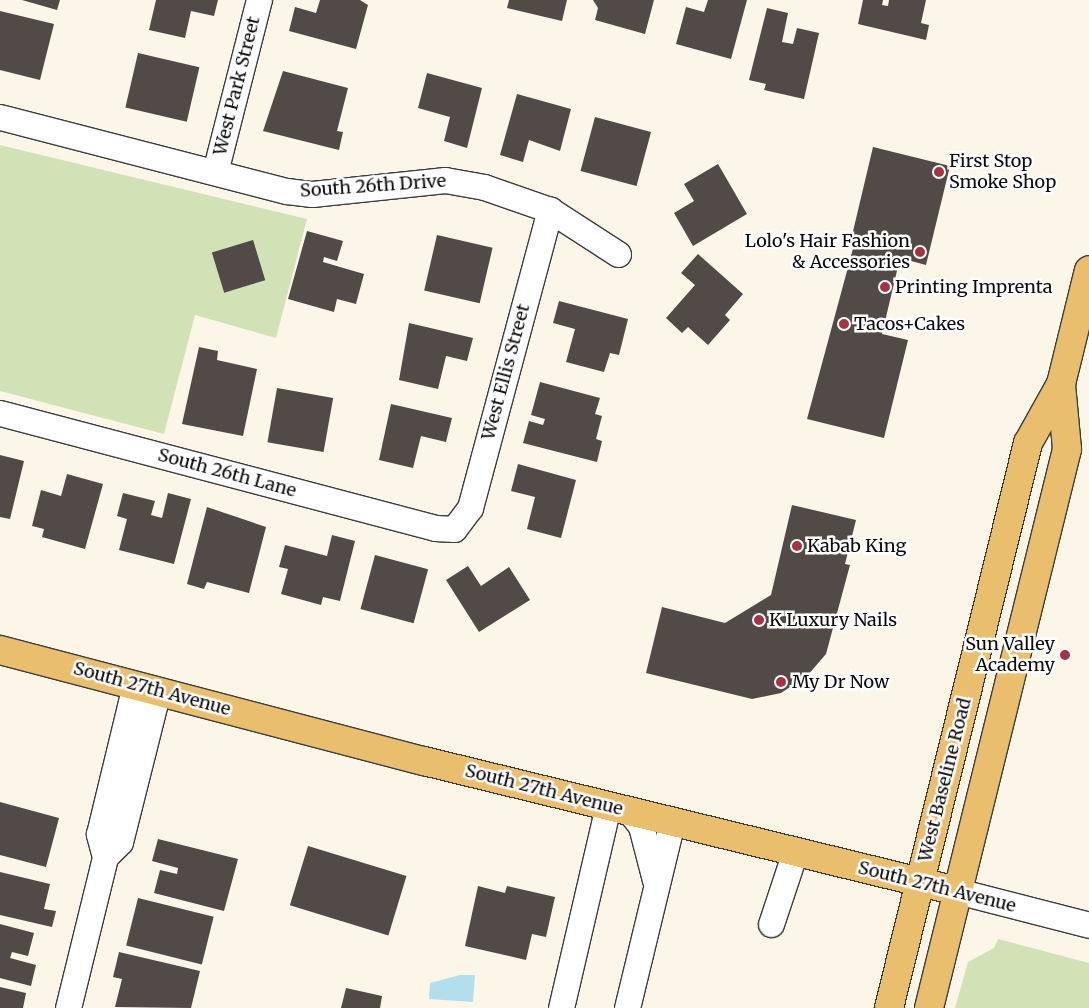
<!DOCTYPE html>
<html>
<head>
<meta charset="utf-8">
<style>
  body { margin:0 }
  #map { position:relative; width:1089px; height:1008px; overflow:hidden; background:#fcf6e8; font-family:Merriweather,serif }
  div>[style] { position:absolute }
  .green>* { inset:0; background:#d2e2b7 }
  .water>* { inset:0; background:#b3deee }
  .building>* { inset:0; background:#514a47; transform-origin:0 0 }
  .roads { filter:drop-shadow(1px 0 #3c3c3c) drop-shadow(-1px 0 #3c3c3c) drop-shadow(0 1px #3c3c3c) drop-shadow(0 -1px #3c3c3c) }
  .minor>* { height:25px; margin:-12.5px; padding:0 12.5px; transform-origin:12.5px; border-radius:12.5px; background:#fff }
  .major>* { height:28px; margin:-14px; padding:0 14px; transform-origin:14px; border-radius:14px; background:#e9be6c }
  .dots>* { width:14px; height:14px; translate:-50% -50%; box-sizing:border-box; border:2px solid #fff; border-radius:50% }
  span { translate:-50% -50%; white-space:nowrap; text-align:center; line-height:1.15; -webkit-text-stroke:5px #fff; paint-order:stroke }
  .street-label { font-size:18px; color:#090909 }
  .poi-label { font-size:18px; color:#090909 }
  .left { translate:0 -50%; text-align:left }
  .right { translate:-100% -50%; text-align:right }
</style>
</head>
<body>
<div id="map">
  <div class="green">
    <div style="clip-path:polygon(0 145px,307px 219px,276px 338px,195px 315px,164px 434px,0 391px)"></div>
    <div style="clip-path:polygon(998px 939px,1089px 963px,1089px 1008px,955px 1008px,968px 962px,994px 948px)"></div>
  </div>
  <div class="water">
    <div style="clip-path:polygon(460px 975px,475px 975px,473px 1002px,429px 999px,430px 983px)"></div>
  </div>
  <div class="building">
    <div style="clip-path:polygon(22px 0,60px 0,57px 10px)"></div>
    <div style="clip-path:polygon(156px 0,218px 0,214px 16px,191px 11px,185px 38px,149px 30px)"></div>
    <div style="clip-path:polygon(320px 0,360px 0,368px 5px,356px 49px,289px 31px,295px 7px,316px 13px)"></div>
    <div style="clip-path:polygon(509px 0,567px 0,562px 21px,507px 8px)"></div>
    <div style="clip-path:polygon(593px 0,654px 0,645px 34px,595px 20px,598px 8px)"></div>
    <div style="clip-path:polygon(708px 0,747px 0,731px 59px,676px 44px,686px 7px,704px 12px)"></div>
    <div style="clip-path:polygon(863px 0,883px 0,882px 5px,888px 6px,889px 0,926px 0,921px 23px,929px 25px,926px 40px,858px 24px)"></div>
    <div style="clip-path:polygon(767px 8px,788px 13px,782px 42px,793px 44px,797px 28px,819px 33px,804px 99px,764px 90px,766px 84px,749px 80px)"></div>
    <div style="clip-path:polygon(0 11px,54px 24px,40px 80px,0 70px)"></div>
    <div style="left:138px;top:53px;width:63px;height:56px;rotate:13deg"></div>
    <div style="clip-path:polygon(283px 71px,348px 88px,337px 131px,343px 132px,339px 150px,263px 131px)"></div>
    <div style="clip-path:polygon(427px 73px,482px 88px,467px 148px,444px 141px,450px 117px,418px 108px)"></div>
    <div style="clip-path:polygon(517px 94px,571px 109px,560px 151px,529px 140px,523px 162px,500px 155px)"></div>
    <div style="left:595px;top:117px;width:58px;height:56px;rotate:15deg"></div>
    <div style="clip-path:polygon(873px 147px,950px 166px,926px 265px,900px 258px,882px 334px,908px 340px,884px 438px,807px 419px,854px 245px,850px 244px)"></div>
    <div style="clip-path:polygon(718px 164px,747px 214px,693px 246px,674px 213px,694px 201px,684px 184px)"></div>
    <div style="clip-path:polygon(307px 231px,343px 241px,337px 261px,324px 257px,323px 262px,364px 274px,356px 304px,337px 299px,334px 312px,288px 299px)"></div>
    <div style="left:437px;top:235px;width:57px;height:57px;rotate:13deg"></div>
    <div style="left:253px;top:240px;width:42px;height:43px;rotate:73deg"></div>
    <div style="clip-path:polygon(698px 254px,743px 294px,725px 315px,730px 320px,708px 345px,688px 327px,682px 333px,666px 318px,695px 285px,681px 273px)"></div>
    <div style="clip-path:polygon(559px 301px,628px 319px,619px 355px,610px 353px,604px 372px,566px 362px,575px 329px,553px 323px)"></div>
    <div style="clip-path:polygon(409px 323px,473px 338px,467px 361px,446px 356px,438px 389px,399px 380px)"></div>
    <div style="clip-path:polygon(199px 347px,218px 351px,217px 360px,257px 369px,243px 436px,182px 424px)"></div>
    <div style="clip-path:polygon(540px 382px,600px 398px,595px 414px,602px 416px,596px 439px,602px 441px,597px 462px,523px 443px,529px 421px,543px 425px,545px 419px,531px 415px)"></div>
    <div style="left:277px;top:388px;width:57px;height:55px;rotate:10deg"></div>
    <div style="clip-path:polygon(391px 404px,452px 418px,446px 442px,421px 436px,413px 468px,379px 460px)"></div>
    <div style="clip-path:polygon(0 455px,24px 461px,10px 519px,0 517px)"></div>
    <div style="clip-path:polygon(518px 464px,576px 480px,561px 538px,527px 529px,535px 497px,511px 491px)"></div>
    <div style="clip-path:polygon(67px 474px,103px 484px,85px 549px,42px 537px,44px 529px,32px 526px,41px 490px,61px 496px)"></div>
    <div style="clip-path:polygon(123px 493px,155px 501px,151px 515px,162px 518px,168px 493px,191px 499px,174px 564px,119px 550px,127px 519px,117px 516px)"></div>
    <div style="clip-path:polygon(792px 505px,856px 520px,845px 564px,850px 565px,826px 654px,807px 676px,781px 693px,752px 699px,646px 673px,662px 607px,725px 623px,771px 595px)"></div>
    <div style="clip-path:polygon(207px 507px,266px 527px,249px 593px,207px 582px,204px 589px,187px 584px)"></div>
    <div style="clip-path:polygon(332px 535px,355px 541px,340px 601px,323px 597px,321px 605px,281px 594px,288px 569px,279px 567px,285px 545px,327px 556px)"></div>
    <div style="left:375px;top:555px;width:55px;height:56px;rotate:15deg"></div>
    <div style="clip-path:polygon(468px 566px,481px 586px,509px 567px,530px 600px,479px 632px,446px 580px)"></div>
    <div style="clip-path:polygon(0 802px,59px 818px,46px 867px,0 855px)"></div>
    <div style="clip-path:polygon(158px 839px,238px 859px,224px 911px,154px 893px,160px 870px,177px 874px,178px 868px,152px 861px)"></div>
    <div style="left:308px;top:846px;width:103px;height:62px;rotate:17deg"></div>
    <div style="clip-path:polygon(0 872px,50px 884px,44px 909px,56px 911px,52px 927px,0 915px)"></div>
    <div style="clip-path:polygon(478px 886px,505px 893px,507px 886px,555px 897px,546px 937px,532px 934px,526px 960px,465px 946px)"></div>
    <div style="left:138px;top:898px;width:78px;height:49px;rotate:14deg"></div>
    <div style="clip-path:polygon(0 924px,34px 933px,28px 956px,12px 952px,10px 958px,36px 965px,31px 986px,0 978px)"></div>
    <div style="clip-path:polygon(119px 952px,200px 971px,191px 1008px,115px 1007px,122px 979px,113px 977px)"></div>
    <div style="clip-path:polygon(0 987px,26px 993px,23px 1008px,0 1008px)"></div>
    <div style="clip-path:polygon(346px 988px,382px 996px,380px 1008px,341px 1008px)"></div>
  </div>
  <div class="roads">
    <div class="minor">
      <div style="left:0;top:117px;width:296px;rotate:14.5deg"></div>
      <div style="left:287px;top:191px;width:25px;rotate:7deg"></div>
      <div style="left:312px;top:194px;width:134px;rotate:-6deg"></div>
      <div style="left:445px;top:180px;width:40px;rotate:10deg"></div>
      <div style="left:484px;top:187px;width:70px;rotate:19.2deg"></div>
      <div style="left:550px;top:210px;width:81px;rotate:32.9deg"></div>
      <div style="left:215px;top:172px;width:178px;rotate:-75.7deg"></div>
      <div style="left:0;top:413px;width:450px;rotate:14.8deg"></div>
      <div style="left:435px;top:528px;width:19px;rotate:3deg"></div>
      <div style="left:454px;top:529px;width:26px;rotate:-53deg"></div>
      <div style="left:470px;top:508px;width:309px;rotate:-75deg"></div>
      <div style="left:629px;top:811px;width:19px;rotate:51deg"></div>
      <div style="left:641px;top:826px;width:56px;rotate:75.5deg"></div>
      <div style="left:105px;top:857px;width:21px;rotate:-45deg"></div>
      <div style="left:120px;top:842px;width:156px;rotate:-75.9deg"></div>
      <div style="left:957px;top:891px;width:136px;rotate:14.4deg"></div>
      <div style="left:771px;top:924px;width:76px;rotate:-71.6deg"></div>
      <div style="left:68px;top:1008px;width:155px;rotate:-76.2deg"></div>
      <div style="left:105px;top:857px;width:24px;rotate:-105deg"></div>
      <div style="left:99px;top:834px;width:153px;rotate:-76.4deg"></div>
      <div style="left:561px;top:1008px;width:207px;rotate:-76.9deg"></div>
      <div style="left:627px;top:1008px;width:191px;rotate:-76.4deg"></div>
    </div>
    <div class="major">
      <div style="left:0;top:650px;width:438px;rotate:14.7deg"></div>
      <div style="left:424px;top:761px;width:549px;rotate:13.71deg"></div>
      <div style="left:889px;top:1008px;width:582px;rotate:-76.18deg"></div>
      <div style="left:1028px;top:443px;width:68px;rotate:-60.8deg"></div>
      <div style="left:1061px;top:384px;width:117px;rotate:-76.2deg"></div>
      <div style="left:929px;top:1008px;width:576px;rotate:-76.13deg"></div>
      <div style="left:1067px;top:449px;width:65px;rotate:-95.3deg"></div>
    </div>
  </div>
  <div class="dots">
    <div style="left:939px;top:172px;background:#a83244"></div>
    <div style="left:920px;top:252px;background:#a83244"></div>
    <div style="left:885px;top:287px;background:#a83244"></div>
    <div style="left:844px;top:324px;background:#a83244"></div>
    <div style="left:797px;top:546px;background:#a83244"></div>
    <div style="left:759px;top:620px;background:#a83244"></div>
    <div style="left:1065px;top:655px;background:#a83244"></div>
    <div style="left:781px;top:682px;background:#a83244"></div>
  </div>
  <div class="street-label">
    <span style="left:237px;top:86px;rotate:-76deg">West Park Street</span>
    <span style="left:373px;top:186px;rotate:-4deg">South 26th Drive</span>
    <span style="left:506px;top:372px;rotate:-75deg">West Ellis Street</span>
    <span style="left:227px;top:473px;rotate:15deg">South 26th Lane</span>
    <span style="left:152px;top:689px;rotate:15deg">South 27th Avenue</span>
    <span style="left:945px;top:780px;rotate:-76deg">West Baseline Road</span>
    <span style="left:544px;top:790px;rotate:14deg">South 27th Avenue</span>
    <span style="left:937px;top:887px;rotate:14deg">South 27th Avenue</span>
  </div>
  <div class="poi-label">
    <span class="left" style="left:949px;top:172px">First Stop<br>Smoke Shop</span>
    <span class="right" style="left:910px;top:252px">Lolo's Hair Fashion<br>&amp; Accessories</span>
    <span class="left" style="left:895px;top:287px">Printing Imprenta</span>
    <span class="left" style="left:854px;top:324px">Tacos+Cakes</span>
    <span class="left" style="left:807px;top:546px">Kabab King</span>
    <span class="left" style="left:769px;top:620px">K Luxury Nails</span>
    <span class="right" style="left:1055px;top:655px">Sun Valley<br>Academy</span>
    <span class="left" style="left:792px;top:682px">My Dr Now</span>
  </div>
</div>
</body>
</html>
